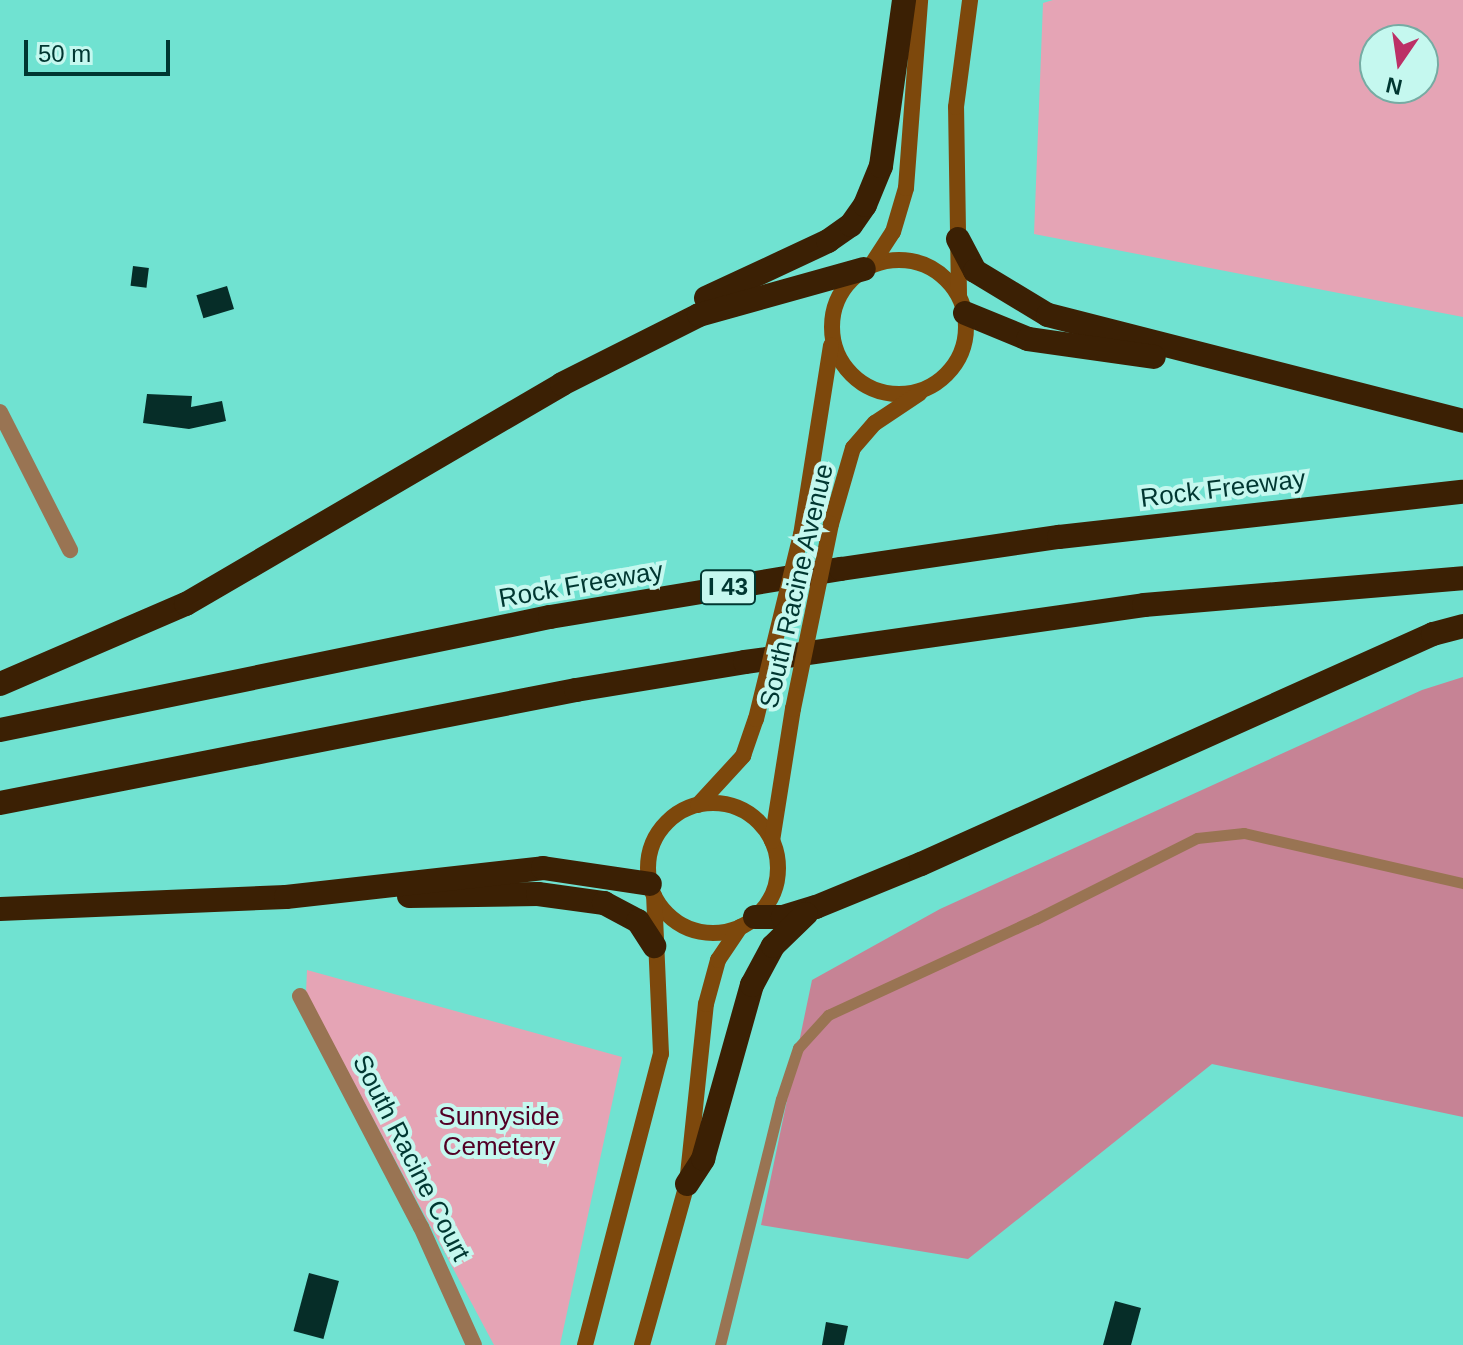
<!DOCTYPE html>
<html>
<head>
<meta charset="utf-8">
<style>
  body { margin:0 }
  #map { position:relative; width:1463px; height:1345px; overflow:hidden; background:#70e2d1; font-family:Helvetica,sans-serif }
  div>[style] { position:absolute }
  .green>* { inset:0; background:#e5a4b5 }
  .forest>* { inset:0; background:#c68395 }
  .building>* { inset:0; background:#062d28; transform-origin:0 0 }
  .service>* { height:11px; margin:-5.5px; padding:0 5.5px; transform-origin:5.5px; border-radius:5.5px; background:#997453 }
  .minor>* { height:16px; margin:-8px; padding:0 8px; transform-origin:8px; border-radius:8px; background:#997453 }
  .secondary>* { height:16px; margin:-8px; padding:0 8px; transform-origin:8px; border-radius:8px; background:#7d480c }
  .secondary>.ring { margin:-8px; padding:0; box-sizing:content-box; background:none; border:16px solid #7d480c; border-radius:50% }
  .motorway>* { height:24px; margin:-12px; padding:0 12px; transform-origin:12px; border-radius:12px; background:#3b2004 }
  .secondary-bridge>* { height:16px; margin:-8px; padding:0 8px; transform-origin:8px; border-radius:8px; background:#7d480c }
  span { translate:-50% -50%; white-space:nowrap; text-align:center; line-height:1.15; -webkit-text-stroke:8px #c5f8ef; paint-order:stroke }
  .shield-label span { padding:2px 6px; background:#c5f8ef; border:2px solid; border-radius:6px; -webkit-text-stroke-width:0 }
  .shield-label { font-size:24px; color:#003731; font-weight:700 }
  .street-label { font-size:26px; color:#003731 }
  .park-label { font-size:26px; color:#520025 }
  .north { position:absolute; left:1359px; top:24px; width:80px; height:80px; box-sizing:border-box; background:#c5f8ef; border:2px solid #76aba3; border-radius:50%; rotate:193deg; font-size:22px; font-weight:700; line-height:32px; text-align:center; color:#003731 }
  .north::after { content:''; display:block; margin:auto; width:28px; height:36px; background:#bc3066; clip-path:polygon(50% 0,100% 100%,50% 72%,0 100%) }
  .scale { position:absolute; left:24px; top:40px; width:146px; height:36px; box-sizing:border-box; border:4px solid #003731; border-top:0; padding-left:10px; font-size:24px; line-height:28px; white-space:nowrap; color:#003731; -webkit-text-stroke:6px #c5f8ef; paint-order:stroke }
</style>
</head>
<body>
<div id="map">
  <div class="green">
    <div style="clip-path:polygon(evenodd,1053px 0,1463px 0,1463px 317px,1034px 234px,1043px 3px,1053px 0,1423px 40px,1423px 88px,1375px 88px,1375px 40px,1423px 40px)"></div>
    <div style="clip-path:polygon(307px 970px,622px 1057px,560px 1345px,494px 1345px,306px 993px)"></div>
  </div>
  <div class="forest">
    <div style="clip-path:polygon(1463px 677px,1463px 1117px,1212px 1064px,968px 1259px,761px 1225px,812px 980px,940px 909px,1422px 690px)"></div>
  </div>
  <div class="building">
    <div style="left:133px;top:266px;width:16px;height:20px;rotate:7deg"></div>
    <div style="left:227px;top:286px;width:24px;height:32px;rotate:73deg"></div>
    <div style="clip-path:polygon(147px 394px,192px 396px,191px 407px,222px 401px,226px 421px,189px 429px,143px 423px)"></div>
    <div style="left:309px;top:1273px;width:31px;height:60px;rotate:15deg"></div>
    <div style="clip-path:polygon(1115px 1301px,1141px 1308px,1131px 1345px,1103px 1345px)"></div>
    <div style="clip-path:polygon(826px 1322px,848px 1326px,844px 1345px,822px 1345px)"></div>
  </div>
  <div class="service">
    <div style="left:720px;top:1345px;width:253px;rotate:-76.1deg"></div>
    <div style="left:781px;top:1099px;width:54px;rotate:-71.6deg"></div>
    <div style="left:798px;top:1048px;width:45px;rotate:-47.7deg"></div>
    <div style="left:828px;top:1015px;width:229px;rotate:-24.8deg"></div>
    <div style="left:1036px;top:919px;width:180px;rotate:-26.7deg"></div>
    <div style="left:1197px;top:838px;width:47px;rotate:-6.1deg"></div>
    <div style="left:1244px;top:833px;width:225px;rotate:12.9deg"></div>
  </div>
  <div class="minor">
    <div style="left:0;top:412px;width:155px;rotate:63.1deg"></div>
    <div style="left:300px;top:996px;width:261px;rotate:62.4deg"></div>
    <div style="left:421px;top:1227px;width:129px;rotate:65.8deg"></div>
  </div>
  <div class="secondary">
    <div class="ring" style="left:832px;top:260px;width:118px;height:118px"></div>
    <div style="left:872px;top:264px;width:38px;rotate:-57deg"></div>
    <div style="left:893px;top:232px;width:46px;rotate:-73.5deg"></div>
    <div style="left:906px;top:188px;width:189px;rotate:-85.7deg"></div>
    <div style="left:959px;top:295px;width:188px;rotate:-90.9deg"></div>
    <div style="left:956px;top:107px;width:108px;rotate:-82.5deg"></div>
    <div style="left:831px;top:524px;width:79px;rotate:-73.9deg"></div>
    <div style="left:853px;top:448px;width:33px;rotate:-49deg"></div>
    <div style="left:875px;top:423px;width:54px;rotate:-33.7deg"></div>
    <div style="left:801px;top:535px;width:192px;rotate:-81deg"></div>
    <div class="ring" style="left:648px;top:803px;width:114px;height:114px"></div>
    <div style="left:698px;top:805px;width:67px;rotate:-47.4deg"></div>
    <div style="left:743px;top:756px;width:39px;rotate:-71deg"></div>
    <div style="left:772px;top:841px;width:134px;rotate:-81deg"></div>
    <div style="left:585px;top:1345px;width:301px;rotate:-75.4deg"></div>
    <div style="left:661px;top:1054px;width:158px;rotate:-92.5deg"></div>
    <div style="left:642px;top:1345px;width:167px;rotate:-74.4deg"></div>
    <div style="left:687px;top:1184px;width:181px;rotate:-84deg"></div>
    <div style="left:706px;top:1004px;width:46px;rotate:-74.7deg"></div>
    <div style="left:718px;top:960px;width:40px;rotate:-56deg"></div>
  </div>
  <div class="motorway">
    <div style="left:958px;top:239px;width:36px;rotate:62deg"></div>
    <div style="left:975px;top:271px;width:85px;rotate:31.1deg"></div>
    <div style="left:1048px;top:315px;width:428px;rotate:14.3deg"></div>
    <div style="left:706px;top:298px;width:135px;rotate:-25deg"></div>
    <div style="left:828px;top:241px;width:28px;rotate:-35deg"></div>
    <div style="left:851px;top:225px;width:24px;rotate:-55deg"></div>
    <div style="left:865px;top:205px;width:42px;rotate:-67.7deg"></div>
    <div style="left:881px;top:166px;width:168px;rotate:-82.1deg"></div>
    <div style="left:965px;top:313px;width:68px;rotate:22.4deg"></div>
    <div style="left:1028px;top:339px;width:127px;rotate:8.1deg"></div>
    <div style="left:0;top:684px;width:202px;rotate:-23.3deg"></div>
    <div style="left:186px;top:604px;width:436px;rotate:-30.3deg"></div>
    <div style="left:562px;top:384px;width:153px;rotate:-26.7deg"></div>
    <div style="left:699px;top:315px;width:171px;rotate:-15.6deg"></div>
    <div style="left:0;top:730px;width:561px;rotate:-11.61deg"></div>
    <div style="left:550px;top:617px;width:295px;rotate:-9.4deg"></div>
    <div style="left:841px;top:569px;width:220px;rotate:-8.4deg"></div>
    <div style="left:1059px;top:537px;width:406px;rotate:-6.4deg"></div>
    <div style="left:0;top:803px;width:587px;rotate:-11.1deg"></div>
    <div style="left:576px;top:690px;width:171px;rotate:-9.4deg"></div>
    <div style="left:745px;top:662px;width:403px;rotate:-8.1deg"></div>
    <div style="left:1144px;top:605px;width:320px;rotate:-4.8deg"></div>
    <div style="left:409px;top:896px;width:129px;rotate:-0.9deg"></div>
    <div style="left:538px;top:894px;width:67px;rotate:7.8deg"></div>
    <div style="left:604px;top:903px;width:38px;rotate:28deg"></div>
    <div style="left:638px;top:921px;width:30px;rotate:57deg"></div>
    <div style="left:0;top:909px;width:286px;rotate:-2.4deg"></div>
    <div style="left:286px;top:897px;width:259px;rotate:-6.4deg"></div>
    <div style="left:543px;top:868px;width:108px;rotate:8.5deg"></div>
    <div style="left:755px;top:917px;width:28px"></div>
    <div style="left:783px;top:917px;width:34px;rotate:-17deg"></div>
    <div style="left:816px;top:907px;width:113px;rotate:-22.3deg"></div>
    <div style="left:921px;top:864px;width:561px;rotate:-24.19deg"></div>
    <div style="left:1433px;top:634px;width:31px;rotate:-15deg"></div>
    <div style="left:687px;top:1184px;width:30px;rotate:-57deg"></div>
    <div style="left:703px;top:1159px;width:181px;rotate:-74.3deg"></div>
    <div style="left:752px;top:985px;width:44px;rotate:-61.7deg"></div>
    <div style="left:773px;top:946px;width:46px;rotate:-44.1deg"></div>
  </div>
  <div class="secondary-bridge">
    <div style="left:793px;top:709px;width:189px;rotate:-78.4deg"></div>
    <div style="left:756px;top:719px;width:189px;rotate:-76.3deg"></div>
  </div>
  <div class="shield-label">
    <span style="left:728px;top:587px">I 43</span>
  </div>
  <div class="street-label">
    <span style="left:1223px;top:489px;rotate:-7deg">Rock Freeway</span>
    <span style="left:581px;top:585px;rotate:-10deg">Rock Freeway</span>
    <span style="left:797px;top:586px;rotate:-77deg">South Racine Avenue</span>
    <span style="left:411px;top:1158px;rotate:63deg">South Racine Court</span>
  </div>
  <div class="park-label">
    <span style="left:499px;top:1132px">Sunnyside<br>Cemetery</span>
  </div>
  <div class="north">N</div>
  <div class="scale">50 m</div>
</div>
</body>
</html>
